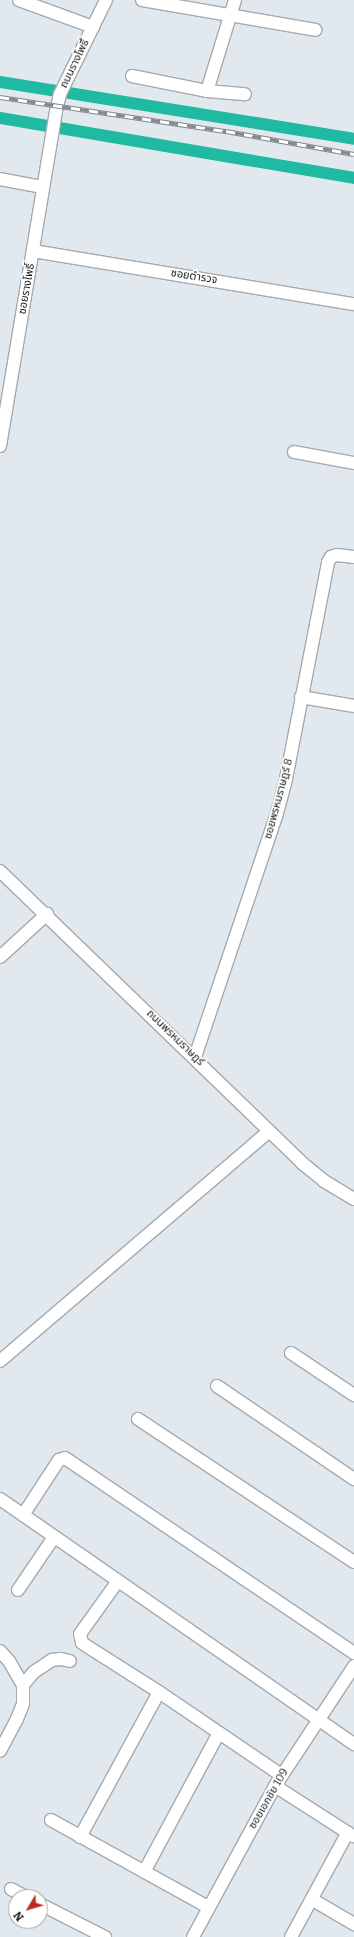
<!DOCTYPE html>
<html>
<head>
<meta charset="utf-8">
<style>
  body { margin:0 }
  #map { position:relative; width:354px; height:1937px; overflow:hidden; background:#e2e9ee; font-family:Bitter,"Noto Sans Thai",serif }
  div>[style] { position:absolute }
  .canal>* { height:12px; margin:-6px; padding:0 6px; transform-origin:6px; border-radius:6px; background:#20b9a2 }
  .roads { filter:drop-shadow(1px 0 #a4aaaf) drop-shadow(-1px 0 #a4aaaf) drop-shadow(0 1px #a4aaaf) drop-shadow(0 -1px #a4aaaf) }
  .minor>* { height:12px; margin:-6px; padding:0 6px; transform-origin:6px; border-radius:6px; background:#fff }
  .rail>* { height:4.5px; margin-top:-2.25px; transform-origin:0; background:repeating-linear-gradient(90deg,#fff 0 9px,#84898d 0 18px); box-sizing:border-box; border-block:1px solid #84898d }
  span { translate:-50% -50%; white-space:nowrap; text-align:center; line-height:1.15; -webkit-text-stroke:3.5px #fff; paint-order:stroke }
  .street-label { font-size:11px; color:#16191a }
  .north { position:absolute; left:8px; top:1889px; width:40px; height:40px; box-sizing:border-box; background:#fff; border:1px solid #a2a3a3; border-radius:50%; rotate:232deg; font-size:11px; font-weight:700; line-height:16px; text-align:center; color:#16191a }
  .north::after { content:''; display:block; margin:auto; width:14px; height:18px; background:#ba2c22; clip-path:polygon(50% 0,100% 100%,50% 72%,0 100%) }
</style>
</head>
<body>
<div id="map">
  <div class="canal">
    <div style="left:0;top:82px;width:359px;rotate:9.1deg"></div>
    <div style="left:0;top:118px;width:359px;rotate:9.6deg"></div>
  </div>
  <div class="roads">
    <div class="minor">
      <div style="left:19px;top:0;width:79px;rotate:20deg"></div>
      <div style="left:142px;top:0;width:176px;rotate:9.8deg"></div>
      <div style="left:132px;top:76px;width:76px;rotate:11.3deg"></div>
      <div style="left:207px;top:91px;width:38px;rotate:5deg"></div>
      <div style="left:207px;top:91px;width:95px;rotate:-72.9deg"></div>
      <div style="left:0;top:179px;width:43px;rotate:10.8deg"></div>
      <div style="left:33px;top:251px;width:325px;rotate:9.4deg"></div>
      <div style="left:0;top:446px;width:344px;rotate:-80.5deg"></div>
      <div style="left:57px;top:107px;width:13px;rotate:-77deg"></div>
      <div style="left:60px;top:94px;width:105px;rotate:-63.9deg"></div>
      <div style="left:294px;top:452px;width:61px;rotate:10.4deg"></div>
      <div style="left:301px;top:697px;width:54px;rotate:9.6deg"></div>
      <div style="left:0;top:871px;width:420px;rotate:44deg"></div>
      <div style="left:302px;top:1163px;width:28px;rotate:39deg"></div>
      <div style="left:324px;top:1181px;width:35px;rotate:31deg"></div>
      <div style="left:0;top:957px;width:64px;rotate:-42.5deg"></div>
      <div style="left:195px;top:1057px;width:253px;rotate:-71.4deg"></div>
      <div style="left:276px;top:817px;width:34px;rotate:-75deg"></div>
      <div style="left:285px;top:784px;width:226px;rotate:-79deg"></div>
      <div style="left:328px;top:562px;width:6px;rotate:-59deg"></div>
      <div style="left:331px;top:557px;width:6px;rotate:-18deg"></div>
      <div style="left:337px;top:555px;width:17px;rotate:7deg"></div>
      <div style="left:291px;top:1353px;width:76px;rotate:33.7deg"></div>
      <div style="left:0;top:1361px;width:354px;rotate:-40.5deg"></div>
      <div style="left:217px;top:1386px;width:166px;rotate:34.2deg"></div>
      <div style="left:138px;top:1419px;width:259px;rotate:33.5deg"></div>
      <div style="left:0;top:1499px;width:431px;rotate:34.7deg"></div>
      <div style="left:23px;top:1515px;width:66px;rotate:-56.8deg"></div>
      <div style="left:59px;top:1460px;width:6px;rotate:-18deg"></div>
      <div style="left:65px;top:1458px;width:349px;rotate:34deg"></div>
      <div style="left:118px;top:1581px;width:65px;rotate:125.6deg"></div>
      <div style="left:80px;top:1634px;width:9px;rotate:77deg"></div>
      <div style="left:82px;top:1643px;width:91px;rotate:32.5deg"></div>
      <div style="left:159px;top:1692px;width:148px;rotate:34.2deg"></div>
      <div style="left:18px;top:1590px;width:64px;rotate:-55.8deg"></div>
      <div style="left:0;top:1651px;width:13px;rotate:48deg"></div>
      <div style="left:9px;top:1661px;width:28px;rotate:60deg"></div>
      <div style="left:23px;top:1685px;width:19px;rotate:90deg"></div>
      <div style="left:23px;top:1704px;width:16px;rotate:112deg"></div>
      <div style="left:17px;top:1719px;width:36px;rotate:118deg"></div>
      <div style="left:23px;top:1685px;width:17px;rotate:-50deg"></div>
      <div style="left:34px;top:1672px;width:22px;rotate:-34deg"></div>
      <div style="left:52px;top:1660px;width:9px;rotate:-6deg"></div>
      <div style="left:61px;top:1659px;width:9px;rotate:13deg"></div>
      <div style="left:275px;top:1786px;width:93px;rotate:32.7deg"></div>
      <div style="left:51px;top:1820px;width:179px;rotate:29deg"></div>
      <div style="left:80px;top:1837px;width:165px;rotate:-61.4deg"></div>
      <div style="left:144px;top:1872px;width:158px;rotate:-61.7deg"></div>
      <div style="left:11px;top:1889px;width:17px;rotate:28deg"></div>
      <div style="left:313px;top:1900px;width:48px;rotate:30.3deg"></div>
      <div style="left:40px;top:1904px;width:73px;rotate:26.9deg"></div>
      <div style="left:193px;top:1937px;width:172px;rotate:-61.5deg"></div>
      <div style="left:275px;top:1786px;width:144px;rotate:-56.6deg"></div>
      <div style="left:291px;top:1937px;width:119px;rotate:-61.5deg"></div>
    </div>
  </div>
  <div class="rail">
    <div style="left:0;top:97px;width:229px;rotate:8.6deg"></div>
    <div style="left:226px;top:131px;width:130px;rotate:10.2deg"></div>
  </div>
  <div class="street-label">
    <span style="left:75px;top:64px;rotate:-64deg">ถนนรางโพธิ์</span>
    <span style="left:194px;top:277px;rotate:9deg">ซอยตำรวจ</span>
    <span style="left:27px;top:289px;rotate:-80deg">ซอยรางโพธิ์</span>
    <span style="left:279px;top:799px;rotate:-75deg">ซอยพรหมราษฎร์ 8</span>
    <span style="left:175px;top:1038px;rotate:44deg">ถนนพรหมราษฎร์</span>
    <span style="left:269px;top:1799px;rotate:-60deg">ซอยเอกชัย 109</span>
  </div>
  <div class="north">N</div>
</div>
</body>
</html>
